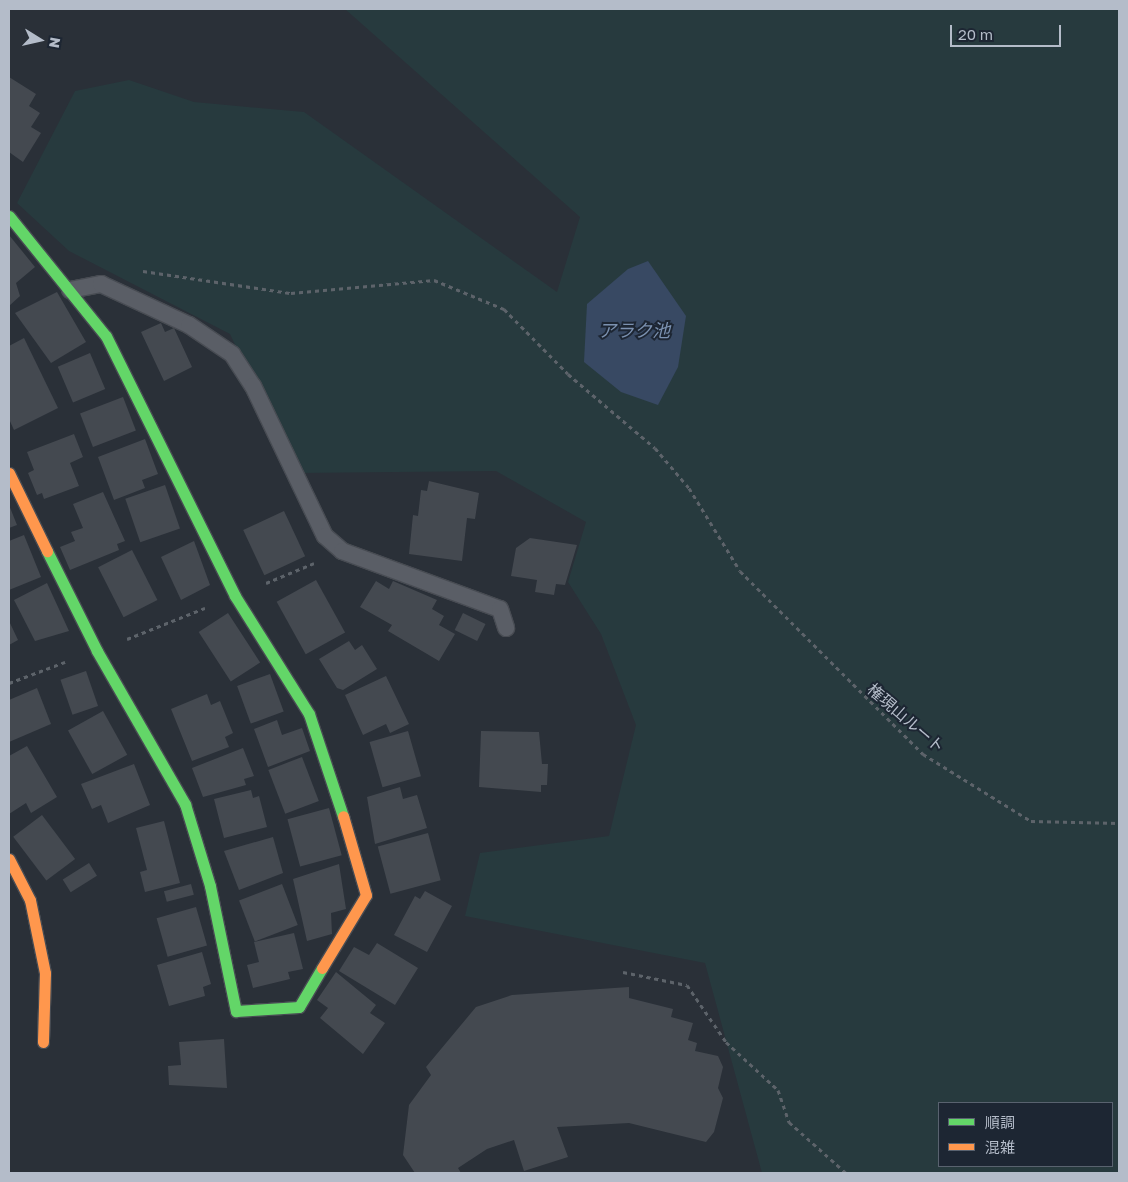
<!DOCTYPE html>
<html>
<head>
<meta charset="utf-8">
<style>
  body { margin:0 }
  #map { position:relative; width:1128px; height:1182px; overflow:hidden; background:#2a3038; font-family:"Golos Text","Noto Sans JP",sans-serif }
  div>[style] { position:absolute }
  .green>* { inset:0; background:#273a3e }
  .water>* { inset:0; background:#384963 }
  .building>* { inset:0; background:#444950; transform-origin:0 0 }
  .path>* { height:3px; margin-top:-1.5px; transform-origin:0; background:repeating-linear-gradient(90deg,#5d636a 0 4px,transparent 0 8px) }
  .roads { filter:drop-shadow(1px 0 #484c53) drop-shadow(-1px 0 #484c53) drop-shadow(0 1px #484c53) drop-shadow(0 -1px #484c53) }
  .lane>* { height:16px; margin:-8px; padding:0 8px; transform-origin:8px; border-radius:8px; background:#5a5e66 }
  .fast>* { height:11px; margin:-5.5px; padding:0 5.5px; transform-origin:5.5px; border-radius:5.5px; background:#63d668 }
  .slow>* { height:11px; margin:-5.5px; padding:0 5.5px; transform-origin:5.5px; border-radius:5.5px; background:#ff974d }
  span { translate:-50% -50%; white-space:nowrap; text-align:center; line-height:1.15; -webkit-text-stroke:4px #1d2633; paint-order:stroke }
  .street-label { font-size:16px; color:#b4bcc9 }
  .water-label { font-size:18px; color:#7c92b1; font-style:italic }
  .frame { position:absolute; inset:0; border:10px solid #b4bcc9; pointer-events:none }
  .legend { position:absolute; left:938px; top:1102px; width:175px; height:65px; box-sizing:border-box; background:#1d2633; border:1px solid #59626f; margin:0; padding:6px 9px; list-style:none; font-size:15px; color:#b4bcc9 }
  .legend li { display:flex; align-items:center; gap:10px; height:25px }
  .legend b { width:25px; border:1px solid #59626f }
  .north { position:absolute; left:15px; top:15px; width:50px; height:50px; -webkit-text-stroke:4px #1d2633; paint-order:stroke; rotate:100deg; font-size:14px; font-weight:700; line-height:20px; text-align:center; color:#b4bcc9 }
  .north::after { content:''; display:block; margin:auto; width:18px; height:22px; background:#b4bcc9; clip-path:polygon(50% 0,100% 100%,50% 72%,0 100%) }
  .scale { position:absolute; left:950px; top:25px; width:111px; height:22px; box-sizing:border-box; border:2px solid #b4bcc9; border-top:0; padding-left:6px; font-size:15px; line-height:18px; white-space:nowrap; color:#b4bcc9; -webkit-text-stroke:4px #1d2633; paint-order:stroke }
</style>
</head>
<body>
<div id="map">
  <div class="green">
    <div style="clip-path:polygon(evenodd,345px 9px,1119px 9px,1119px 1173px,762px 1173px,705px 963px,465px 916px,480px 853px,609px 836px,636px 725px,601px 634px,568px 582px,586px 522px,496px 471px,296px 473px,230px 334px,69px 251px,17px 203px,75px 91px,129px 80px,194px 102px,304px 112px,557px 292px,580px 217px,345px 9px,939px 1103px,1112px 1103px,1112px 1166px,939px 1166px,939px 1103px)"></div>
  </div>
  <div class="water">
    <div style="clip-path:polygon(648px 261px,686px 316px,678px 367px,658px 405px,621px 392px,584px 362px,587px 304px,628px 269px)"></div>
  </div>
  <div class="building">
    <div style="clip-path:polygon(9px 77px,36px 94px,29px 106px,40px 113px,31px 127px,41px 133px,23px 162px,9px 152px)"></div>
    <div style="clip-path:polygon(9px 235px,35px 267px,16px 283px,20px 296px,9px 306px)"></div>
    <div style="clip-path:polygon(57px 292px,86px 342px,51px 363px,15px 313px)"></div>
    <div style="clip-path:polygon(161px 323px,165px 332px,174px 328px,192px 367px,164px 381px,141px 332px)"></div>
    <div style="clip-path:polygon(24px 338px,58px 408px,14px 430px,9px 419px,9px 346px)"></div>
    <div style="left:90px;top:353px;width:39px;height:35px;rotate:67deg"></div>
    <div style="left:123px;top:397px;width:36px;height:46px;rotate:69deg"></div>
    <div style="clip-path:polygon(74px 434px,83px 457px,70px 463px,79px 486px,44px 499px,42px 493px,37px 495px,28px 473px,34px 470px,27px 452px)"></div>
    <div style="clip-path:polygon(145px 439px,158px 474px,142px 480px,145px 488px,114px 500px,98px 457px)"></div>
    <div style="clip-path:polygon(429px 481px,479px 493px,475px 519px,467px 518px,462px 561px,409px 554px,413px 515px,418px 516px,421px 490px,427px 491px)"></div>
    <div style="left:165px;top:485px;width:46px;height:42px;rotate:71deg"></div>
    <div style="clip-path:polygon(103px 492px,125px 541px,117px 544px,119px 550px,70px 570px,60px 547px,75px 541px,71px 532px,83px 528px,73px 504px)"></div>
    <div style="clip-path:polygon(9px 505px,17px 525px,9px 528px)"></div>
    <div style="left:284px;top:511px;width:50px;height:45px;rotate:65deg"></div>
    <div style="clip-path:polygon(24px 535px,41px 577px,9px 590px,9px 541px)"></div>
    <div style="clip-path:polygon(530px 538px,577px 545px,565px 585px,556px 584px,554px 595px,535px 592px,537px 580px,511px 576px,516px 548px)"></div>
    <div style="clip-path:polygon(194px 541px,210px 585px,181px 600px,161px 557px)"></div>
    <div style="left:132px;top:550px;width:56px;height:38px;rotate:63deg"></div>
    <div style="left:316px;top:580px;width:60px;height:45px;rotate:61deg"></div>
    <div style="clip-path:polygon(376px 581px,389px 589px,393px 581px,437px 600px,432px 609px,444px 616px,439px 625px,455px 634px,439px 661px,388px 631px,392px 625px,360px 607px)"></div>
    <div style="clip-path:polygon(47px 583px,69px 631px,35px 641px,14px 600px)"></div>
    <div style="left:228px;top:613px;width:59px;height:35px;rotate:57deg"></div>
    <div style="left:463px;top:613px;width:25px;height:19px;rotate:26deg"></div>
    <div style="clip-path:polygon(9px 621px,18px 640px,9px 645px)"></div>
    <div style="clip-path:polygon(349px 641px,355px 650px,362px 645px,377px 669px,343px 690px,337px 688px,319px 659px)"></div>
    <div style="left:86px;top:671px;width:37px;height:27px;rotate:71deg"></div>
    <div style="left:270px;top:674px;width:40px;height:35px;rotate:70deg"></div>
    <div style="clip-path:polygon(386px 676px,409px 724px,390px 733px,386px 724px,363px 735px,345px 695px)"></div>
    <div style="clip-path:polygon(37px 688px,51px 724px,9px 742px,9px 700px)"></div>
    <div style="clip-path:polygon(207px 694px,211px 705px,220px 701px,233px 733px,225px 737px,229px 747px,192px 761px,171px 709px)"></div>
    <div style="left:103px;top:711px;width:50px;height:40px;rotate:61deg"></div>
    <div style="clip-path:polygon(277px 720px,282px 735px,302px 728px,310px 751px,268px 767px,254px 729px)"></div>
    <div style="left:408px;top:731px;width:47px;height:40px;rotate:74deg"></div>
    <div style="clip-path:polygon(481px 731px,539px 732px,542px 764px,548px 764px,547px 785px,541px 785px,541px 792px,479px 787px)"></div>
    <div style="clip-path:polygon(27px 746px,57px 797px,31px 813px,26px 803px,9px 814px,9px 756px)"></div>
    <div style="clip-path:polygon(243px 748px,254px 776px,244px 779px,246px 785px,203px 797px,192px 768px)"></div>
    <div style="left:302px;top:757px;width:47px;height:36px;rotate:69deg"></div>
    <div style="clip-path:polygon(134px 764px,150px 805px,108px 823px,101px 805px,92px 809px,81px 784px)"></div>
    <div style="clip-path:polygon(400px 787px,403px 799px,417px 795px,427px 828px,375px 844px,367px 797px)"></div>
    <div style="clip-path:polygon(251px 790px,253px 798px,259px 796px,267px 827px,224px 838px,214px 799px)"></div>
    <div style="left:329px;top:808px;width:49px;height:43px;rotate:75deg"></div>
    <div style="left:42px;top:815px;width:55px;height:36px;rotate:53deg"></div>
    <div style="clip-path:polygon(164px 821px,180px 883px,145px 892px,140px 872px,147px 870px,136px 828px)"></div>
    <div style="left:428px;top:833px;width:49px;height:52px;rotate:75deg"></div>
    <div style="clip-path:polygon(273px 837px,283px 873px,239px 890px,224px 851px)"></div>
    <div style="left:89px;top:863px;width:15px;height:31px;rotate:58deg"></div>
    <div style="clip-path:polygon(339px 864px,346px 909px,331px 913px,332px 934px,307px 941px,293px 879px)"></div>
    <div style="left:191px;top:884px;width:11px;height:28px;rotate:75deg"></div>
    <div style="left:282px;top:884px;width:44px;height:46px;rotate:69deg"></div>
    <div style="clip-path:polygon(425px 891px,452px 906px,427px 952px,394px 935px,415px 896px,420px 899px)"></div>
    <div style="left:196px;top:907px;width:40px;height:41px;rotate:74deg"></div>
    <div style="clip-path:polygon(294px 933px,303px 969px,288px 972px,290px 979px,253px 988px,247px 965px,259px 962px,254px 942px)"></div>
    <div style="clip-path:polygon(377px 943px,418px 968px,395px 1005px,339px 971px,354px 947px,369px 955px)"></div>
    <div style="clip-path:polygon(202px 952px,211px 984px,203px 987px,205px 996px,169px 1006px,157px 965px)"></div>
    <div style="clip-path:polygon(336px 972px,376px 1005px,370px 1013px,385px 1023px,363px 1054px,320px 1018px,328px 1008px,317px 1000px)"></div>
    <div style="clip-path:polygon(629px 987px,629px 998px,673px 1009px,671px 1017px,693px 1023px,688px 1040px,697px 1043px,695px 1051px,718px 1056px,723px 1067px,718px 1088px,723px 1098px,714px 1132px,706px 1142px,629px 1123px,557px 1127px,568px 1157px,524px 1171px,514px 1140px,487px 1149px,458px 1168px,461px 1173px,415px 1173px,403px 1155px,409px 1105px,431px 1075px,426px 1067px,476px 1007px,512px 995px)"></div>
    <div style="clip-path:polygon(224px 1039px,227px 1088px,169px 1085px,168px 1066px,181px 1065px,179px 1042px)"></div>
  </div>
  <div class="path">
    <div style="left:143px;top:271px;width:150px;rotate:8.5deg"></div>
    <div style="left:291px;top:293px;width:144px;rotate:-5.2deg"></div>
    <div style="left:434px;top:280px;width:76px;rotate:22.5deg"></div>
    <div style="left:504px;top:309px;width:91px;rotate:45.4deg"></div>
    <div style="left:568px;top:374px;width:114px;rotate:40.4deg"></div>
    <div style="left:655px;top:448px;width:52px;rotate:49.6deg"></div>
    <div style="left:689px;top:488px;width:97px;rotate:58.4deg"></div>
    <div style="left:740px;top:571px;width:259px;rotate:45deg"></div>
    <div style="left:923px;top:754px;width:127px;rotate:31.8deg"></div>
    <div style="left:1031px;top:821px;width:88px;rotate:1.3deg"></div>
    <div style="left:266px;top:583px;width:52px;rotate:-22.6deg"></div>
    <div style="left:127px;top:639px;width:84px;rotate:-21.7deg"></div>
    <div style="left:9px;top:683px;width:60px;rotate:-20.6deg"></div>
    <div style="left:623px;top:972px;width:65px;rotate:11.5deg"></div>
    <div style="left:687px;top:985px;width:69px;rotate:55.6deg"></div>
    <div style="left:726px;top:1042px;width:71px;rotate:42.7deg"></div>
    <div style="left:778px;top:1090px;width:34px;rotate:71deg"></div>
    <div style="left:789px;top:1122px;width:76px;rotate:41.8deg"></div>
  </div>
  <div class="roads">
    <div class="lane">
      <div style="left:70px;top:290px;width:32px;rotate:-11deg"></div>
      <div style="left:101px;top:284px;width:97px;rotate:25deg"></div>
      <div style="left:189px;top:325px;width:52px;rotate:34deg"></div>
      <div style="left:232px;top:354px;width:38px;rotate:57deg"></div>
      <div style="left:253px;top:386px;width:166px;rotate:64.4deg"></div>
      <div style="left:325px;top:536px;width:23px;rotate:41deg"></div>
      <div style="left:342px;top:551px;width:168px;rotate:20.2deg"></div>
      <div style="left:500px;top:609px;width:20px;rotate:72deg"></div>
    </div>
    <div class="fast">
      <div style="left:9px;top:216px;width:154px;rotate:51.1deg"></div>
      <div style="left:106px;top:336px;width:290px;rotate:63.6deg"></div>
      <div style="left:235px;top:596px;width:139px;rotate:57.9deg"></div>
      <div style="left:309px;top:714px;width:108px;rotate:71.6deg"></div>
      <div style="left:47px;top:551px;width:112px;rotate:63.4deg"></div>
      <div style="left:97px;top:651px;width:177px;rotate:60.1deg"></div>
      <div style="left:185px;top:804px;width:86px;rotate:73deg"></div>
      <div style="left:210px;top:886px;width:128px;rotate:78.3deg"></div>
      <div style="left:236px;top:1011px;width:63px;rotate:-3.6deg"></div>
      <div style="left:299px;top:1007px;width:45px;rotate:-59.5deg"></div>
    </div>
    <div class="slow">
      <div style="left:9px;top:473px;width:87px;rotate:64deg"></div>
      <div style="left:9px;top:859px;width:46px;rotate:62.9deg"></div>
      <div style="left:30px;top:900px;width:75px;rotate:78.4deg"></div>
      <div style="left:45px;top:973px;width:69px;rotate:91.7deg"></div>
      <div style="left:322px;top:968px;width:85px;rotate:-58.9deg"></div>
      <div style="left:366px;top:895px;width:82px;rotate:-106.2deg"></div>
    </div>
  </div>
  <div class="street-label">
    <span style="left:906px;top:718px;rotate:41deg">権現山ルート</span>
  </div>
  <div class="water-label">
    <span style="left:634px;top:330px">アラク池</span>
  </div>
  <div class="frame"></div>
  <ul class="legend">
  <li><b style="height:6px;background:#63d668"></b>順調</li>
  <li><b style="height:6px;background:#ff974d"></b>混雑</li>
  </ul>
  <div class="north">N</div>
  <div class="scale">20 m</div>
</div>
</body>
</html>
